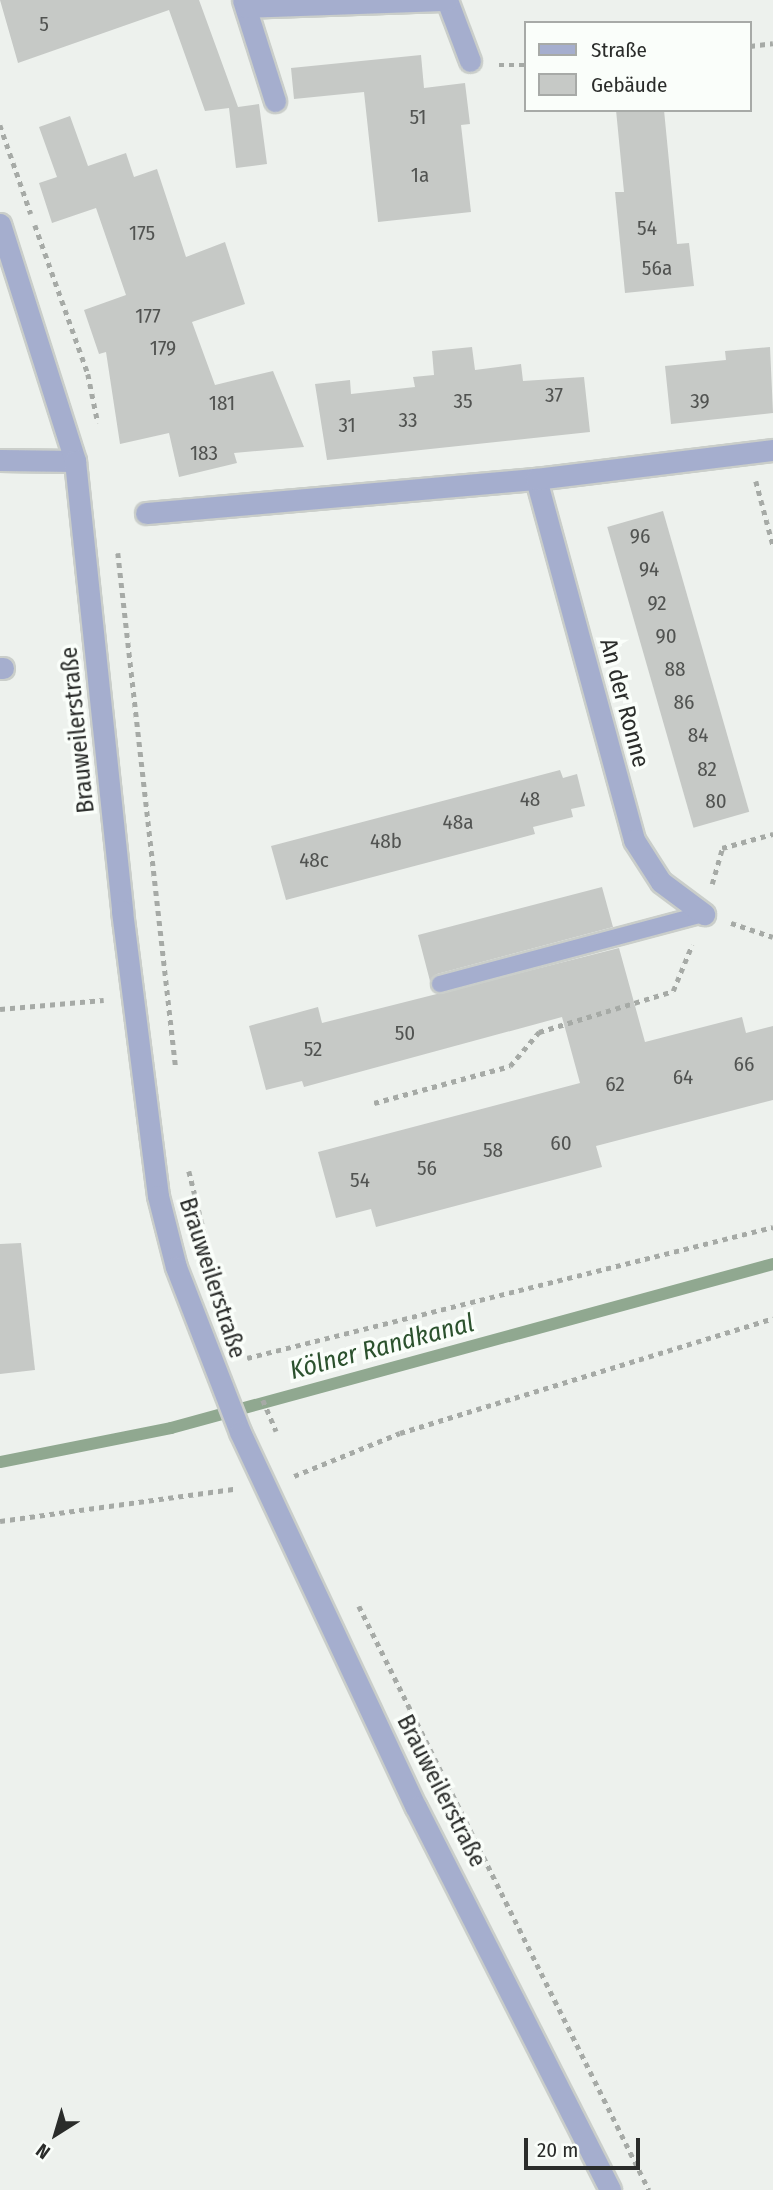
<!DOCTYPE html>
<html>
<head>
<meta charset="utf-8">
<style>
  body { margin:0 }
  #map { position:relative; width:773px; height:2190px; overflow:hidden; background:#edf1ed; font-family:"Fira Sans Condensed",sans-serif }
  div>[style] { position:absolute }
  .stream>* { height:12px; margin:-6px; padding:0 6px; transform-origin:6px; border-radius:6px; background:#90a890 }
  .building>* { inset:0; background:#c6c9c6; transform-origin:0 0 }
  .path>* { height:4.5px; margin-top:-2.25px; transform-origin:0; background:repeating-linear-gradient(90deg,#a6aaa6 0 5px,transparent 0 10px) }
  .roads { filter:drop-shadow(2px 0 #caceca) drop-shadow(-2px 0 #caceca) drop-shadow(0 2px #caceca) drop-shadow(0 -2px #caceca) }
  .service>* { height:16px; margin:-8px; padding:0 8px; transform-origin:8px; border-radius:8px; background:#a5aece }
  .minor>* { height:21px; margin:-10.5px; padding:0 10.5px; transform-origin:10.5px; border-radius:10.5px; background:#a5aece }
  .tertiary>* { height:21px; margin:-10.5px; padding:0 10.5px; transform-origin:10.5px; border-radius:10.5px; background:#a5aece }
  span { translate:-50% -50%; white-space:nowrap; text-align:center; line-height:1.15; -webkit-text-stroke:7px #fafefa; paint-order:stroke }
  .number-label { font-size:21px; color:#515351 }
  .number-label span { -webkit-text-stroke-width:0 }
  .street-label { font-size:24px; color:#2a2c2a }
  .water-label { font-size:26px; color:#2b512d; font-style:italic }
  .legend { position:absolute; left:524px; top:21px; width:228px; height:91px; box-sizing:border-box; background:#fafefa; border:2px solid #a7aaa7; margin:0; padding:9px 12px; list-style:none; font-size:21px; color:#2a2c2a }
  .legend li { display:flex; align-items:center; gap:14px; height:35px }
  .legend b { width:35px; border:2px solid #a7aaa7 }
  .north { position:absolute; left:21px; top:2099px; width:70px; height:70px; -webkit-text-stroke:5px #fafefa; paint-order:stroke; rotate:217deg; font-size:19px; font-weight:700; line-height:28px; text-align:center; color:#2a2c2a }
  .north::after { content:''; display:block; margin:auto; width:24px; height:32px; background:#2a2c2a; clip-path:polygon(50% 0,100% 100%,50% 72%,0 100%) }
  .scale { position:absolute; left:524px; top:2138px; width:116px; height:32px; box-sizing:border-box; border:4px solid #2a2c2a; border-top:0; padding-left:9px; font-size:21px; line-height:24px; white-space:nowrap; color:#2a2c2a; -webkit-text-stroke:5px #fafefa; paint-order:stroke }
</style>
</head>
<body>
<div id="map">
  <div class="stream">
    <div style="left:0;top:1462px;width:174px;rotate:-11.2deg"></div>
    <div style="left:171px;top:1428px;width:624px;rotate:-15.24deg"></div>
  </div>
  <div class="building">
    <div style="clip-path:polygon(0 0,199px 0,238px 107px,259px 104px,267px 164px,236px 168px,229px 108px,205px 111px,169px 10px,18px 63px)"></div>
    <div style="clip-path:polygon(421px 55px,424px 88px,465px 83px,470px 124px,461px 125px,471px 212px,378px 222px,364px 92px,294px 99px,291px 68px)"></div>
    <div style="clip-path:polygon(616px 110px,664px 110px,677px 244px,689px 243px,694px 286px,625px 293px,615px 192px,624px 192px)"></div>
    <div style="clip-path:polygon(70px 116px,88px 166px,126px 153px,134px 177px,157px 169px,186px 257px,225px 242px,245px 304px,192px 322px,215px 385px,273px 371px,304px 447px,234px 453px,237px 463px,179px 477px,169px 433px,120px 444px,106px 352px,99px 354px,84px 310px,126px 295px,96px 208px,52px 223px,39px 183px,57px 177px,39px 127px)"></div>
    <div style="clip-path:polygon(472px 347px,475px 370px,521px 364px,523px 381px,584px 377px,590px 432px,327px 460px,315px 384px,350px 380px,351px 394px,415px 387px,413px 377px,434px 375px,432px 351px)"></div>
    <div style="clip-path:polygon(770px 347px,773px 413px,671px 424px,665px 366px,726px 360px,725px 351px)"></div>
    <div style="left:663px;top:511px;width:313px;height:58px;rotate:74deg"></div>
    <div style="clip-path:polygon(560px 770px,563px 778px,577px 774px,585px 806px,571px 809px,573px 817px,533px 827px,535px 834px,286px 900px,271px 846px)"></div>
    <div style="clip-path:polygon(602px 887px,613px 927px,437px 974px,430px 981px,418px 935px)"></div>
    <div style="clip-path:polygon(619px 948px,645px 1042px,742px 1017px,746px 1033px,773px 1026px,773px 1100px,596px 1146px,602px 1167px,376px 1227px,371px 1209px,336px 1218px,318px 1152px,580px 1083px,562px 1017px,304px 1087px,302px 1081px,266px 1090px,249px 1026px,318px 1007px,322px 1023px)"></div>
    <div style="clip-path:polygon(21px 1243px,35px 1370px,0 1374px,0 1244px)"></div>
  </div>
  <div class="path">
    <div style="left:750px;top:46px;width:23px;rotate:-7deg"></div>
    <div style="left:499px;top:65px;width:27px"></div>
    <div style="left:0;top:125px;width:94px;rotate:70.8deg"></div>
    <div style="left:35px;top:225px;width:158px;rotate:70.4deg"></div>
    <div style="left:88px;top:374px;width:50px;rotate:78.5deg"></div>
    <div style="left:756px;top:481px;width:66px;rotate:75.1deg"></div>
    <div style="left:118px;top:553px;width:519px;rotate:83.59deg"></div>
    <div style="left:712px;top:884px;width:37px;rotate:-74deg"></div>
    <div style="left:722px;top:848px;width:53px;rotate:-15.4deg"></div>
    <div style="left:731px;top:923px;width:44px;rotate:18.4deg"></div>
    <div style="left:0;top:1009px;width:104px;rotate:-4.9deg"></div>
    <div style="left:374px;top:1103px;width:141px;rotate:-15.2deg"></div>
    <div style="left:510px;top:1066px;width:45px;rotate:-49.5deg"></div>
    <div style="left:539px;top:1032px;width:140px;rotate:-17deg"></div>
    <div style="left:673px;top:991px;width:50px;rotate:-67.6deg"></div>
    <div style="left:189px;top:1171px;width:107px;rotate:76deg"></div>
    <div style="left:247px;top:1358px;width:542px;rotate:-13.98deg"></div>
    <div style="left:263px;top:1400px;width:34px;rotate:67deg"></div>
    <div style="left:294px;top:1476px;width:114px;rotate:-22.1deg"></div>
    <div style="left:400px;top:1433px;width:390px;rotate:-17.1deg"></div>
    <div style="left:0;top:1521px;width:237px;rotate:-7.8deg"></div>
    <div style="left:359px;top:1606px;width:652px;rotate:63.59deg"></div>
  </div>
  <div class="roads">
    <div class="service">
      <div style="left:440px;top:984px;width:273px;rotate:-14.9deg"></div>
    </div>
    <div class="minor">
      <div style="left:243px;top:0;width:106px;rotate:72.4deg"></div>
      <div style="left:447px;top:0;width:65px;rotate:69.3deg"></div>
      <div style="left:246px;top:7px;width:201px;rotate:-2deg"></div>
      <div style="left:0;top:460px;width:75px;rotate:0.8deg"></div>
      <div style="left:536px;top:479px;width:374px;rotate:74.8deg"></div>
      <div style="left:634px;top:840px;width:50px;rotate:57.3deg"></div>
      <div style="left:661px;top:882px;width:54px;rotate:36.7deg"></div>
      <div style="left:146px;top:513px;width:391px;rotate:-5deg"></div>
      <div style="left:536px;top:479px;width:239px;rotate:-7deg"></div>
      <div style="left:0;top:668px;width:3px"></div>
    </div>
    <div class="tertiary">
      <div style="left:0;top:224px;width:249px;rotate:72.4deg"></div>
      <div style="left:75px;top:461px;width:452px;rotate:84deg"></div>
      <div style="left:122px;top:911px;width:287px;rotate:82.8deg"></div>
      <div style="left:158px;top:1196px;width:73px;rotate:75.8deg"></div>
      <div style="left:176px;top:1267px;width:177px;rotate:68.8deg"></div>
      <div style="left:240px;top:1432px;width:414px;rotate:64.9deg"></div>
      <div style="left:416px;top:1807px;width:429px;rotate:63.1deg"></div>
    </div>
  </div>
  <div class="number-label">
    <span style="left:44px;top:24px">5</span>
    <span style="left:418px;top:117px">51</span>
    <span style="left:420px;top:175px">1a</span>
    <span style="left:647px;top:228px">54</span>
    <span style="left:142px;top:233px">175</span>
    <span style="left:657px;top:268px">56a</span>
    <span style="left:148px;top:316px">177</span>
    <span style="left:163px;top:348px">179</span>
    <span style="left:554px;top:395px">37</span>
    <span style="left:463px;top:401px">35</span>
    <span style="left:700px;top:401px">39</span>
    <span style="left:222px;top:403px">181</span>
    <span style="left:408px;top:420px">33</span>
    <span style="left:347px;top:425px">31</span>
    <span style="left:204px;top:453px">183</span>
    <span style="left:640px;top:536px">96</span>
    <span style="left:649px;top:569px">94</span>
    <span style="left:657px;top:603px">92</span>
    <span style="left:666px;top:636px">90</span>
    <span style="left:675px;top:669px">88</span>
    <span style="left:684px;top:702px">86</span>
    <span style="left:698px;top:735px">84</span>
    <span style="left:707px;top:769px">82</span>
    <span style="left:530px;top:799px">48</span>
    <span style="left:716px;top:801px">80</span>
    <span style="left:458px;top:822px">48a</span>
    <span style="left:386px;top:841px">48b</span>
    <span style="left:314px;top:860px">48c</span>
    <span style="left:405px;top:1033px">50</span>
    <span style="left:313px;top:1049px">52</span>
    <span style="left:744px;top:1064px">66</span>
    <span style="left:683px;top:1077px">64</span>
    <span style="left:615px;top:1084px">62</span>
    <span style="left:561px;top:1143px">60</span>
    <span style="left:493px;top:1150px">58</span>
    <span style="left:427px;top:1168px">56</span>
    <span style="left:360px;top:1180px">54</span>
  </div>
  <div class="street-label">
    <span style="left:624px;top:703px;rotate:75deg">An der Ronne</span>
    <span style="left:78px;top:730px;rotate:-96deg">Brauweilerstraße</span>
    <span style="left:212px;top:1278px;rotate:72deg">Brauweilerstraße</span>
    <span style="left:441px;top:1791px;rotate:63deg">Brauweilerstraße</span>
  </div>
  <div class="water-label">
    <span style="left:382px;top:1347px;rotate:-15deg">Kölner Randkanal</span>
  </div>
  <ul class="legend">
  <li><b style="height:9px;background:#a5aece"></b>Straße</li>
  <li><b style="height:19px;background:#c6c9c6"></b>Gebäude</li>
  </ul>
  <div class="north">N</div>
  <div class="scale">20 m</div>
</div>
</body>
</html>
